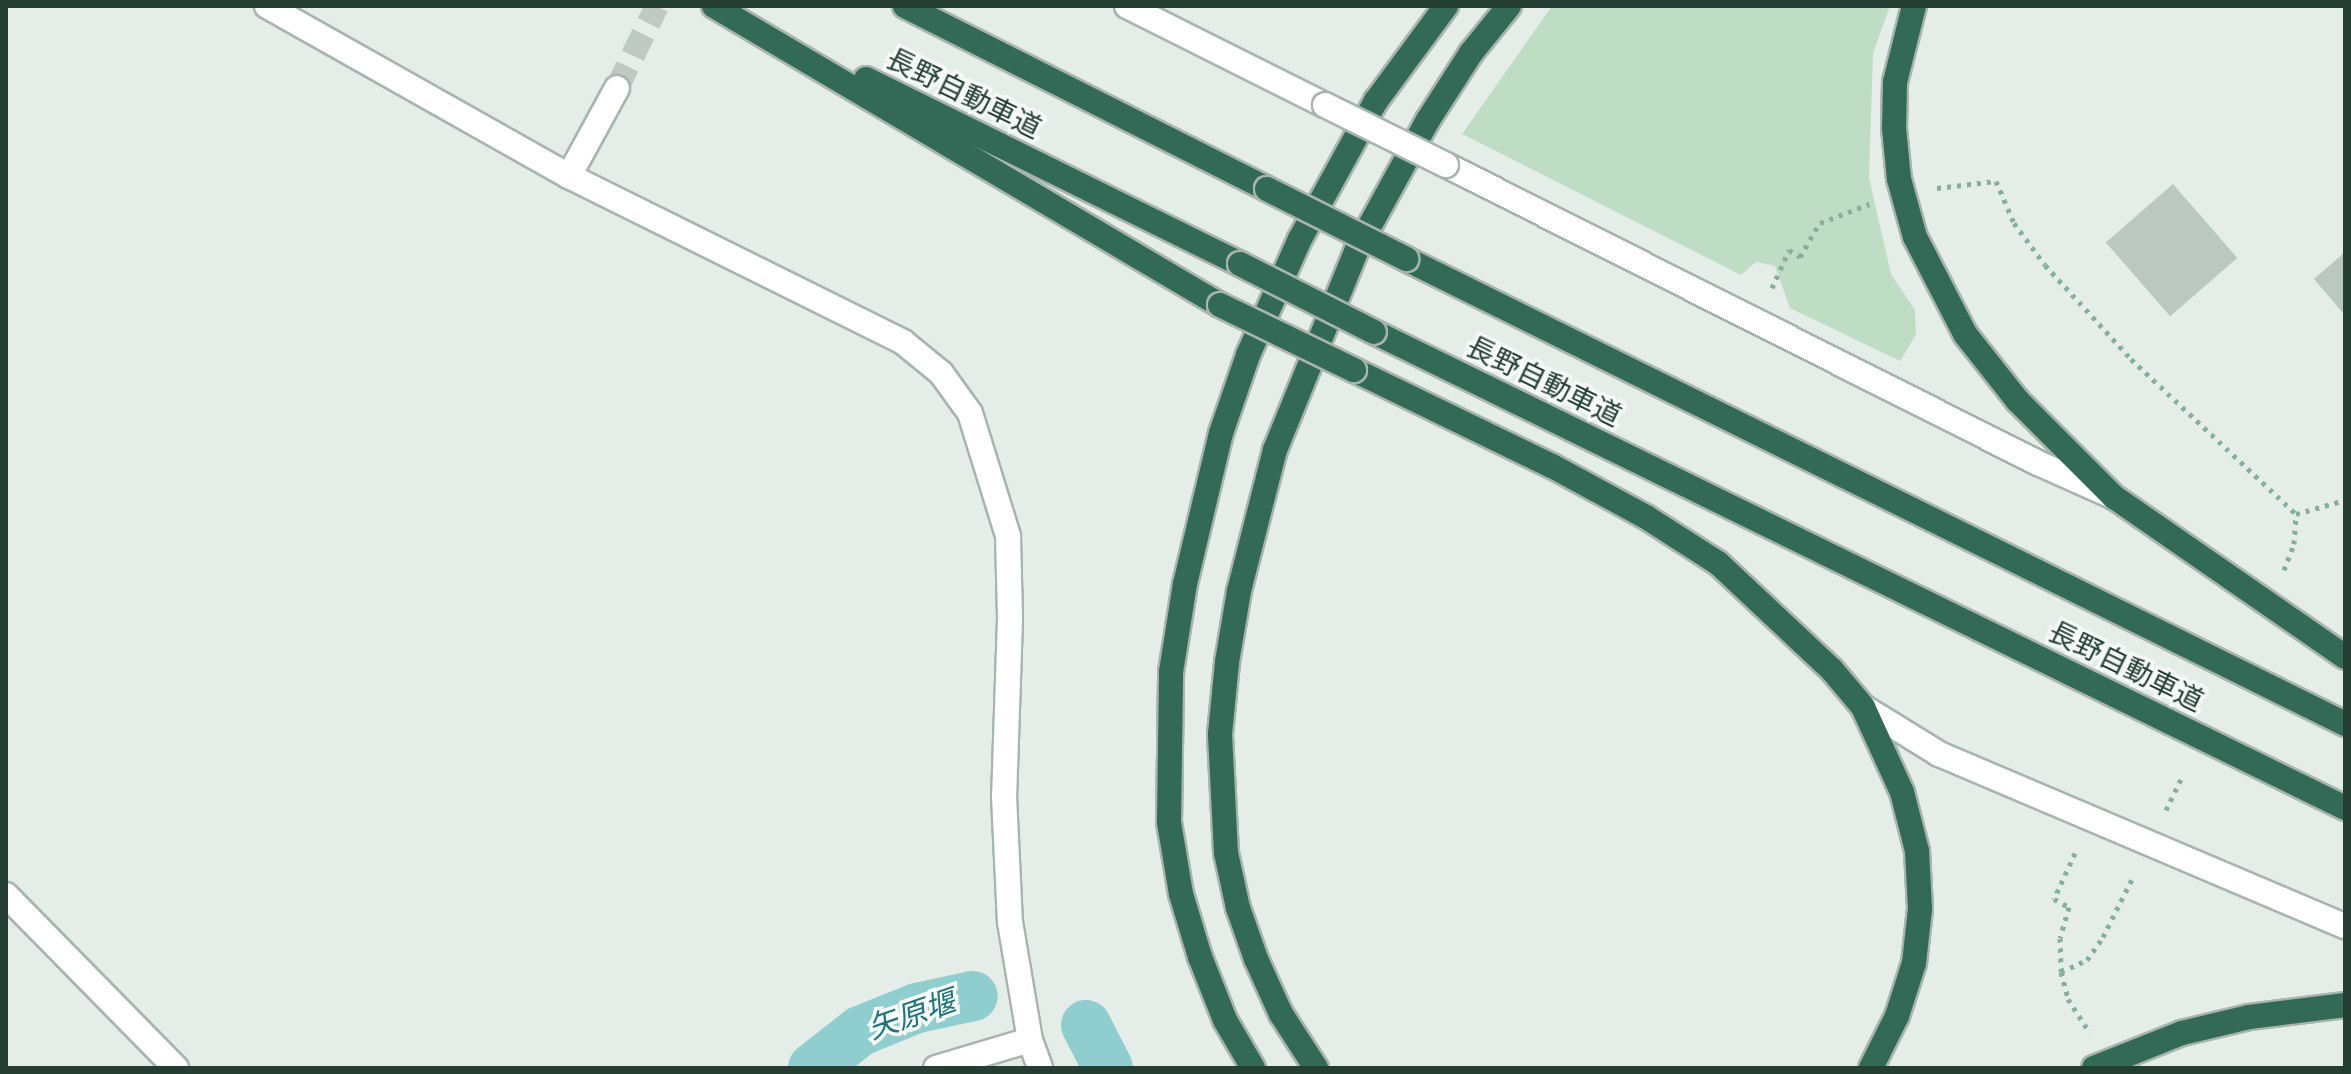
<!DOCTYPE html>
<html>
<head>
<meta charset="utf-8">
<style>
  body { margin:0 }
  #map { position:relative; width:2351px; height:1074px; overflow:hidden; background:#e5ede9; font-family:"Source Sans 3","Noto Sans JP",sans-serif }
  div>[style] { position:absolute }
  .green>* { inset:0; background:#bfddc4 }
  .canal>* { height:50px; margin:-25px; padding:0 25px; transform-origin:25px; border-radius:25px; background:#90cdcf }
  .building>* { inset:0; background:#bac8c1; transform-origin:0 0 }
  .minor-tunnel>* { height:24px; margin-top:-12px; transform-origin:0; background:repeating-linear-gradient(90deg,#bfcac5 0 24px,transparent 0 36px) }
  .path>* { height:5px; margin-top:-2.5px; transform-origin:0; background:repeating-linear-gradient(90deg,#87af9e 0 4px,transparent 0 10px) }
  .roads { filter:drop-shadow(2px 0 #a8b5af) drop-shadow(-2px 0 #a8b5af) drop-shadow(0 2px #a8b5af) drop-shadow(0 -2px #a8b5af) }
  .minor>* { height:24px; margin:-12px; padding:0 12px; transform-origin:12px; border-radius:12px; background:#fff }
  .highway>* { height:24px; margin:-12px; padding:0 12px; transform-origin:12px; border-radius:12px; background:#326957 }
  .bridges { filter:drop-shadow(2px 0 #a8b5af) drop-shadow(-2px 0 #a8b5af) drop-shadow(0 2px #a8b5af) drop-shadow(0 -2px #a8b5af) }
  .minor-bridge>* { height:24px; margin:-12px; padding:0 12px; transform-origin:12px; border-radius:12px; background:#fff }
  .highway-bridge>* { height:24px; margin:-12px; padding:0 12px; transform-origin:12px; border-radius:12px; background:#326957 }
  span { translate:-50% -50%; white-space:nowrap; text-align:center; line-height:1.15; -webkit-text-stroke:7px #f5faf7; paint-order:stroke }
  .street-label { font-size:28px; color:#253e34 }
  .water-label { font-size:30px; color:#217478; font-style:italic }
  .frame { position:absolute; inset:0; border:8px solid #253e34; pointer-events:none }
</style>
</head>
<body>
<div id="map">
  <div class="green">
    <div style="clip-path:polygon(1552px 6px,1890px 6px,1873px 53px,1869px 178px,1891px 274px,1915px 310px,1916px 335px,1900px 361px,1790px 308px,1775px 266px,1756px 262px,1741px 275px,1462px 134px)"></div>
  </div>
  <div class="canal">
    <div style="left:1086px;top:1025px;width:48px;rotate:62.9deg"></div>
    <div style="left:813px;top:1068px;width:60px;rotate:-38.2deg"></div>
    <div style="left:860px;top:1031px;width:61px;rotate:-22deg"></div>
    <div style="left:917px;top:1008px;width:57px;rotate:-12.1deg"></div>
  </div>
  <div class="building">
    <div style="left:2173px;top:184px;width:98px;height:89px;rotate:49deg"></div>
    <div style="clip-path:polygon(2345px 252px,2345px 309px,2342px 312px,2314px 279px)"></div>
  </div>
  <div class="minor-tunnel">
    <div style="left:617px;top:88px;width:91px;rotate:-64deg"></div>
  </div>
  <div class="path">
    <div style="left:1937px;top:188px;width:59px;rotate:-6.8deg"></div>
    <div style="left:1996px;top:181px;width:46px;rotate:66.8deg"></div>
    <div style="left:2014px;top:223px;width:52px;rotate:53.6deg"></div>
    <div style="left:2045px;top:265px;width:127px;rotate:47.5deg"></div>
    <div style="left:2131px;top:359px;width:226px;rotate:43.2deg"></div>
    <div style="left:2296px;top:514px;width:51px;rotate:-15.9deg"></div>
    <div style="left:1772px;top:288px;width:42px;rotate:-65.9deg"></div>
    <div style="left:1789px;top:250px;width:13px;rotate:32deg"></div>
    <div style="left:1800px;top:257px;width:39px;rotate:-60deg"></div>
    <div style="left:1820px;top:223px;width:53px;rotate:-21.2deg"></div>
    <div style="left:2284px;top:570px;width:28px;rotate:-69deg"></div>
    <div style="left:2294px;top:544px;width:30px;rotate:-86deg"></div>
    <div style="left:2166px;top:810px;width:37px;rotate:-64deg"></div>
    <div style="left:2075px;top:853px;width:51px;rotate:114.5deg"></div>
    <div style="left:2054px;top:899px;width:17px;rotate:28deg"></div>
    <div style="left:2069px;top:907px;width:32px;rotate:106deg"></div>
    <div style="left:2060px;top:938px;width:34px;rotate:88deg"></div>
    <div style="left:2061px;top:972px;width:28px;rotate:75deg"></div>
    <div style="left:2068px;top:999px;width:40px;rotate:57.1deg"></div>
    <div style="left:2061px;top:972px;width:29px;rotate:-25deg"></div>
    <div style="left:2087px;top:960px;width:28px;rotate:-55deg"></div>
    <div style="left:2103px;top:937px;width:67px;rotate:-63.4deg"></div>
  </div>
  <div class="roads">
    <div class="minor">
      <div style="left:267px;top:6px;width:347px;rotate:29.4deg"></div>
      <div style="left:569px;top:176px;width:373px;rotate:26.4deg"></div>
      <div style="left:903px;top:342px;width:49px;rotate:39.2deg"></div>
      <div style="left:941px;top:373px;width:49px;rotate:54.1deg"></div>
      <div style="left:970px;top:413px;width:129px;rotate:72.8deg"></div>
      <div style="left:1008px;top:536px;width:83px;rotate:88.6deg"></div>
      <div style="left:1010px;top:619px;width:177px;rotate:91.9deg"></div>
      <div style="left:1004px;top:796px;width:126px;rotate:87.3deg"></div>
      <div style="left:1010px;top:922px;width:120px;rotate:80.4deg"></div>
      <div style="left:1030px;top:1040px;width:30px;rotate:70deg"></div>
      <div style="left:1127px;top:6px;width:221px;rotate:26.6deg"></div>
      <div style="left:1446px;top:165px;width:663px;rotate:26.72deg"></div>
      <div style="left:2038px;top:463px;width:79px;rotate:24deg"></div>
      <div style="left:569px;top:176px;width:100px;rotate:-61.4deg"></div>
      <div style="left:1863px;top:707px;width:89px;rotate:31.7deg"></div>
      <div style="left:1939px;top:754px;width:441px;rotate:23deg"></div>
      <div style="left:6px;top:895px;width:243px;rotate:45.5deg"></div>
      <div style="left:936px;top:1068px;width:98px;rotate:-16.6deg"></div>
    </div>
    <div class="highway">
      <div style="left:714px;top:6px;width:588px;rotate:30.58deg"></div>
      <div style="left:905px;top:6px;width:406px;rotate:26.8deg"></div>
      <div style="left:1914px;top:6px;width:78px;rotate:104deg"></div>
      <div style="left:1895px;top:82px;width:46px;rotate:91.2deg"></div>
      <div style="left:1894px;top:128px;width:51px;rotate:84.4deg"></div>
      <div style="left:1899px;top:179px;width:60px;rotate:74.6deg"></div>
      <div style="left:1915px;top:237px;width:109px;rotate:62.7deg"></div>
      <div style="left:1965px;top:334px;width:85px;rotate:51.7deg"></div>
      <div style="left:2018px;top:401px;width:136px;rotate:45deg"></div>
      <div style="left:2114px;top:497px;width:281px;rotate:34.7deg"></div>
      <div style="left:866px;top:79px;width:417px;rotate:26.3deg"></div>
      <div style="left:1406px;top:259px;width:1048px;rotate:26.34deg"></div>
      <div style="left:1374px;top:332px;width:1081px;rotate:26.11deg"></div>
      <div style="left:1354px;top:370px;width:220px;rotate:25.9deg"></div>
      <div style="left:1552px;top:466px;width:107px;rotate:28.5deg"></div>
      <div style="left:1646px;top:517px;width:85px;rotate:32.6deg"></div>
      <div style="left:1718px;top:563px;width:156px;rotate:43.2deg"></div>
      <div style="left:1832px;top:670px;width:48px;rotate:50deg"></div>
      <div style="left:1863px;top:707px;width:94px;rotate:65.4deg"></div>
      <div style="left:1902px;top:792px;width:61px;rotate:75.7deg"></div>
      <div style="left:1917px;top:851px;width:58px;rotate:87deg"></div>
      <div style="left:1920px;top:909px;width:54px;rotate:96.3deg"></div>
      <div style="left:1914px;top:963px;width:56px;rotate:107.8deg"></div>
      <div style="left:1897px;top:1016px;width:58px;rotate:116.6deg"></div>
      <div style="left:1253px;top:1068px;width:56px;rotate:-120.3deg"></div>
      <div style="left:1225px;top:1020px;width:68px;rotate:-111.6deg"></div>
      <div style="left:1200px;top:957px;width:66px;rotate:-106.8deg"></div>
      <div style="left:1181px;top:894px;width:73px;rotate:-99.5deg"></div>
      <div style="left:1169px;top:822px;width:150px;rotate:-89.2deg"></div>
      <div style="left:1171px;top:672px;width:89px;rotate:-81deg"></div>
      <div style="left:1185px;top:584px;width:155px;rotate:-76.6deg"></div>
      <div style="left:1221px;top:433px;width:83px;rotate:-70.9deg"></div>
      <div style="left:1248px;top:355px;width:127px;rotate:-65.9deg"></div>
      <div style="left:1300px;top:239px;width:158px;rotate:-61.2deg"></div>
      <div style="left:1376px;top:101px;width:118px;rotate:-53.6deg"></div>
      <div style="left:1316px;top:1068px;width:64px;rotate:-122.9deg"></div>
      <div style="left:1281px;top:1014px;width:60px;rotate:-114.4deg"></div>
      <div style="left:1256px;top:959px;width:54px;rotate:-109.4deg"></div>
      <div style="left:1238px;top:908px;width:56px;rotate:-102.3deg"></div>
      <div style="left:1226px;top:853px;width:119px;rotate:-92.9deg"></div>
      <div style="left:1220px;top:734px;width:72px;rotate:-84.4deg"></div>
      <div style="left:1227px;top:662px;width:72px;rotate:-80.4deg"></div>
      <div style="left:1239px;top:591px;width:146px;rotate:-75.7deg"></div>
      <div style="left:1275px;top:450px;width:217px;rotate:-67.8deg"></div>
      <div style="left:1357px;top:249px;width:147px;rotate:-61.2deg"></div>
      <div style="left:1428px;top:120px;width:80px;rotate:-57.3deg"></div>
      <div style="left:1471px;top:53px;width:60px;rotate:-51deg"></div>
      <div style="left:2094px;top:1068px;width:95px;rotate:-21.7deg"></div>
      <div style="left:2182px;top:1033px;width:69px;rotate:-13.4deg"></div>
      <div style="left:2249px;top:1017px;width:97px;rotate:-7.1deg"></div>
    </div>
  </div>
  <div class="bridges">
    <div class="minor-bridge">
      <div style="left:1325px;top:105px;width:135px;rotate:26.4deg"></div>
    </div>
    <div class="highway-bridge">
      <div style="left:1267px;top:189px;width:156px;rotate:26.7deg"></div>
      <div style="left:1240px;top:264px;width:150px;rotate:26.9deg"></div>
      <div style="left:1220px;top:305px;width:149px;rotate:25.9deg"></div>
    </div>
  </div>
  <div class="street-label">
    <span style="left:964px;top:94px;rotate:26deg">長野自動車道</span>
    <span style="left:1544px;top:382px;rotate:26deg">長野自動車道</span>
    <span style="left:2126px;top:667px;rotate:26deg">長野自動車道</span>
  </div>
  <div class="water-label">
    <span style="left:912px;top:1016px;rotate:-19deg">矢原堰</span>
  </div>
  <div class="frame"></div>
</div>
</body>
</html>
